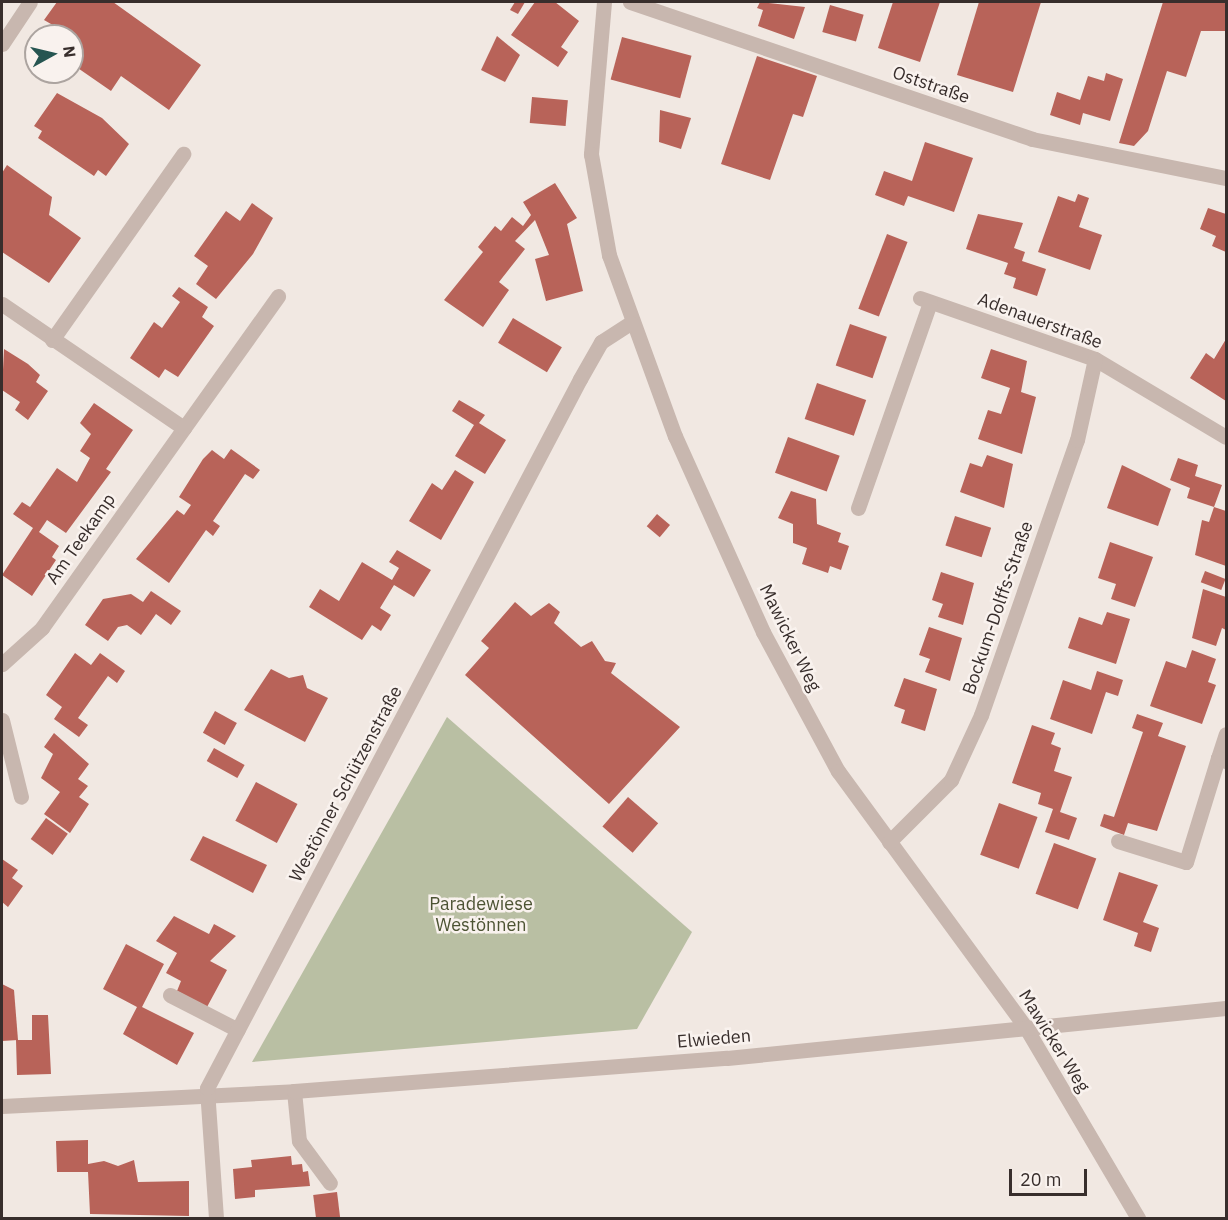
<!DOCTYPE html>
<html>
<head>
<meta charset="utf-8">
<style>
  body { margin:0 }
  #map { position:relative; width:1228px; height:1220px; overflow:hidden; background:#f1e8e2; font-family:"IBM Plex Sans",sans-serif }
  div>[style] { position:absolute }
  .green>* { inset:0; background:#b9bfa3 }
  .building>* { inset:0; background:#b86359; transform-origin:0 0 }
  .minor>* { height:15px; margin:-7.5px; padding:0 7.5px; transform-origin:7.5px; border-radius:7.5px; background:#c8b7af }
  span { translate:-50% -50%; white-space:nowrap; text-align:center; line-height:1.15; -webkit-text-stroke:5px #f9f2ee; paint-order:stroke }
  .street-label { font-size:18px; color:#382e2c }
  .park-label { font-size:18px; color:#4c5333 }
  .frame { position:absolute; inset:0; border:3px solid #382e2c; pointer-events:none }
  .north { position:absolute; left:24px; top:24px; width:60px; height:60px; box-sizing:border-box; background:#f9f2ee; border:2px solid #aca4a0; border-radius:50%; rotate:82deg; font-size:16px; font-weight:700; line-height:24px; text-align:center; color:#382e2c }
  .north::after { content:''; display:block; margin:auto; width:21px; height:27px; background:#265551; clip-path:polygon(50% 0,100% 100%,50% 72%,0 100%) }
  .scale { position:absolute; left:1009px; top:1169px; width:78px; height:27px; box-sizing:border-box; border:3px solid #382e2c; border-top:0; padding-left:8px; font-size:18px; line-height:21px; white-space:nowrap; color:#382e2c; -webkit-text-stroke:4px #f9f2ee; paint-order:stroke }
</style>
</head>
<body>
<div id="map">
  <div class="green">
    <div style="clip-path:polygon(447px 717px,692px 932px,637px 1029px,252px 1062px)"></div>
  </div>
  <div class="building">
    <div style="clip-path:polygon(57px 2px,113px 2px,201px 65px,169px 110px,121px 76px,111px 91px,72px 64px,83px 48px,72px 36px,44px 20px)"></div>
    <div style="clip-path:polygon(515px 2px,525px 2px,518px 14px,510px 10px)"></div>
    <div style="clip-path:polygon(535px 2px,555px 2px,579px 21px,561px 47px,568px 52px,558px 67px,511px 35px)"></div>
    <div style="clip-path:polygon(760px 2px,805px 7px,794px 39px,758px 26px,763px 10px,757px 8px)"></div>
    <div style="clip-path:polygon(893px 2px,940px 2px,920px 62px,878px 48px)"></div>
    <div style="clip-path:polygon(979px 2px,1041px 2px,1013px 92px,957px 75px)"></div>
    <div style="clip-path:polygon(1163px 2px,1226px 2px,1226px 31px,1201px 31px,1186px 77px,1167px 71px,1148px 131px,1134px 146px,1119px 143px)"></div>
    <div style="left:830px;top:5px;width:35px;height:28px;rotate:16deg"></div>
    <div style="clip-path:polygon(497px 36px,520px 55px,505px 82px,481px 70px)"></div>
    <div style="left:622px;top:37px;width:72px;height:44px;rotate:15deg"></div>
    <div style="clip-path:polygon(757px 56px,817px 76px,803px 117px,793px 114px,770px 180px,721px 164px)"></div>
    <div style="clip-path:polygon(1106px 73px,1123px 79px,1110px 121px,1083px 113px,1080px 125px,1050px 115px,1057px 92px,1080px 100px,1088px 76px,1104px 81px)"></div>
    <div style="clip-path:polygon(57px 93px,102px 118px,129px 144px,106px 176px,98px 170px,94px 176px,38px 138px,42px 131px,34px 126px)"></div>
    <div style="left:532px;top:97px;width:36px;height:26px;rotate:5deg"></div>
    <div style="clip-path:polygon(660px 110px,691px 118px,681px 149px,659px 142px)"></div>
    <div style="clip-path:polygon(925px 142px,973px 158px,954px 212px,908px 196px,904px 206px,875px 195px,884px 171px,912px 181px)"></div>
    <div style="clip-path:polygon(7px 165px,52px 197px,49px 215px,81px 238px,49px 283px,2px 252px,2px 173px)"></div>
    <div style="clip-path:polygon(555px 183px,577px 218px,567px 224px,583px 291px,546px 301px,535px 259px,549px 255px,535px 220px,515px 241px,525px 249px,499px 282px,509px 290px,483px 327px,444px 300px,483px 252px,478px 247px,495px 226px,501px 231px,512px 217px,523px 226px,531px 215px,523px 202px)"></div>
    <div style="clip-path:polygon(1078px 194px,1089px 198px,1079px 227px,1102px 235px,1090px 270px,1038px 252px,1058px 196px,1075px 202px)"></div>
    <div style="clip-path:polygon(252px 203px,273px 218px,253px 254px,216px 299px,196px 284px,208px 266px,194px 256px,226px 211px,240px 221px)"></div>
    <div style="clip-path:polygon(1208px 208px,1226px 214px,1226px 252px,1212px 246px,1216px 236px,1200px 229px)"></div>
    <div style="clip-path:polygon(978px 214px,1023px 223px,1014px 248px,1025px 252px,1022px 261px,1046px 269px,1037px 296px,1013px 288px,1016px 278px,1004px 274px,1008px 263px,966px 249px)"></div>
    <div style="left:887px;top:234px;width:22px;height:80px;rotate:21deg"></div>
    <div style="clip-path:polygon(179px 287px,208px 307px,202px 317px,214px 326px,178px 377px,165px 369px,159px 378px,130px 358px,154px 322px,162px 328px,180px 302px,172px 296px)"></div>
    <div style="left:513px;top:318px;width:57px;height:29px;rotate:31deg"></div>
    <div style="left:850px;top:324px;width:39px;height:44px;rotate:19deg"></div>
    <div style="clip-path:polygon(1226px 339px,1226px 401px,1190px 378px,1206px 353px,1214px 359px)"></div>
    <div style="clip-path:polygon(4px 349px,28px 364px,40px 375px,36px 382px,48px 391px,28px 420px,15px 410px,20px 402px,2px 390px)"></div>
    <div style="clip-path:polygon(991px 349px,1027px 361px,1021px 392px,1036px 397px,1022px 454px,978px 439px,988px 410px,1001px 414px,1010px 388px,981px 378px)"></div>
    <div style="left:817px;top:383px;width:52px;height:38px;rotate:19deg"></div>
    <div style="clip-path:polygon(459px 400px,485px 415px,479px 423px,506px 440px,485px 474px,455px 456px,474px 425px,452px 411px)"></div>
    <div style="clip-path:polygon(94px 403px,133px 430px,106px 469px,111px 472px,66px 533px,47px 520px,39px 532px,59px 546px,52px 557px,56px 560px,32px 596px,2px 575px,33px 528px,13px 514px,22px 502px,30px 507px,57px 468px,77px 482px,90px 458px,80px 451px,91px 434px,80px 423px)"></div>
    <div style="left:788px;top:437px;width:55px;height:38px;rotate:20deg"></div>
    <div style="clip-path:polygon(231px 449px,260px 470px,253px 479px,245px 474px,213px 521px,220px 526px,213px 536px,206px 530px,169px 583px,136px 559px,177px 510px,184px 515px,191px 505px,179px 497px,203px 459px,212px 450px,224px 459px)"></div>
    <div style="clip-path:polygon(987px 455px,1013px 464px,1004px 508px,960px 492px,970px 463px,982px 467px)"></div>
    <div style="clip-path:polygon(1178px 458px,1198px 465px,1195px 476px,1222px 485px,1214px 507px,1226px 511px,1226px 566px,1195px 555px,1202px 520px,1209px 522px,1214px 507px,1187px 498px,1190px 488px,1170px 480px)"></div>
    <div style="clip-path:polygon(1122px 465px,1171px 489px,1158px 526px,1107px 508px)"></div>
    <div style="clip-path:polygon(455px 470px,474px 482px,441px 540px,409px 521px,432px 483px,442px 490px)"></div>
    <div style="clip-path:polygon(791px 491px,816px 499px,817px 524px,841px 533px,838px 542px,849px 546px,841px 570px,830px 566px,828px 573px,802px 564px,807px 548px,793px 543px,793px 524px,778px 518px)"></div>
    <div style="left:657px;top:514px;width:17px;height:16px;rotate:40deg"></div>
    <div style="left:955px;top:516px;width:38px;height:31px;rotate:18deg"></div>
    <div style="clip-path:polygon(1110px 542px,1153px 557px,1135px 607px,1111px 599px,1116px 584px,1098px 578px)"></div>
    <div style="clip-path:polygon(397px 550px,431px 570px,414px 597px,394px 585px,380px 608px,391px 615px,381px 631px,372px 625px,362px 640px,309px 607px,320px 589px,339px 601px,362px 562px,392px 580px,399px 568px,389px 562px)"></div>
    <div style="left:1205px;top:571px;width:22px;height:12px;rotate:21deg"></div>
    <div style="clip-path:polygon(941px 572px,974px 583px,963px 625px,938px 617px,943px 604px,932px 600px)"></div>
    <div style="clip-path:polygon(1203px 589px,1226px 597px,1226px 630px,1222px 628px,1216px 646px,1192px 638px)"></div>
    <div style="clip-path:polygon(151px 591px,181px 611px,171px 625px,156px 614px,141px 635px,127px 625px,118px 627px,108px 641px,85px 625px,103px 599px,131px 594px,143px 602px)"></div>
    <div style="clip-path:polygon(515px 602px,531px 616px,549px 603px,560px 612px,554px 623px,581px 647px,592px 641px,605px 661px,616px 663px,611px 673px,680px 727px,609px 804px,465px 675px,489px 648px,481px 641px)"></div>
    <div style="clip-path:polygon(1107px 612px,1130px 619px,1116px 664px,1068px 648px,1079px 617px,1102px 625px)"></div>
    <div style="clip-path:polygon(929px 627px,962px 638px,950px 681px,925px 672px,930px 659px,919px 655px)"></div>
    <div style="clip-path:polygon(1192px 650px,1216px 659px,1208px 682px,1216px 685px,1202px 724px,1150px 706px,1166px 661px,1186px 668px)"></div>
    <div style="clip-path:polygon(75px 653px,91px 665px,100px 653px,125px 671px,117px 683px,108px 676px,78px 718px,88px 725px,79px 737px,54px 719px,62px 707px,46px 695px)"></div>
    <div style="clip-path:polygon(271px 669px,289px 678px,303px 675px,307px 688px,328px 698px,305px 742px,244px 710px)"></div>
    <div style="clip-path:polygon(1097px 671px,1123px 680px,1118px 696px,1106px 692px,1092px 734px,1050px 719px,1063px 680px,1091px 690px)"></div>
    <div style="clip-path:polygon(904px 678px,937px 689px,925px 731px,901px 723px,905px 710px,894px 706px)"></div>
    <div style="left:215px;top:711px;width:25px;height:25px;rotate:29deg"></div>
    <div style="clip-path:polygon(1137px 714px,1163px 723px,1158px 736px,1186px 746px,1157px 831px,1128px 823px,1124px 835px,1100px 826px,1104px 814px,1114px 817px,1143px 732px,1132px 728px)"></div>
    <div style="clip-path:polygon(1032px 725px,1055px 733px,1051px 744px,1061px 748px,1054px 771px,1072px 777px,1060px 812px,1077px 818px,1069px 840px,1045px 832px,1053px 809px,1038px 804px,1041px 793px,1012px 783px)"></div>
    <div style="clip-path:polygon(54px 733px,89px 764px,78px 779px,88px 786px,79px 797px,89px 804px,70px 833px,44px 814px,60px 792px,41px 778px,53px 754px,44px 747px)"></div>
    <div style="left:214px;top:748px;width:35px;height:15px;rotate:29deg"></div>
    <div style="left:256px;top:782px;width:47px;height:44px;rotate:28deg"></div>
    <div style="left:628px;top:797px;width:40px;height:39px;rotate:41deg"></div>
    <div style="left:999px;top:803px;width:41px;height:55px;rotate:20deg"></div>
    <div style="left:46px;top:818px;width:27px;height:26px;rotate:36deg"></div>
    <div style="clip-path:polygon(203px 836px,267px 865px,253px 893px,190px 860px)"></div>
    <div style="left:1054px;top:843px;width:45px;height:54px;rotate:20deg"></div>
    <div style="clip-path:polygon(2px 859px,18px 870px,12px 878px,23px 886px,8px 907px,2px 902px)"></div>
    <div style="clip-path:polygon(1119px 872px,1158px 885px,1143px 922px,1159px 928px,1151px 952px,1134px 946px,1138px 933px,1103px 920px)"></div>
    <div style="clip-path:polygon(174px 916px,209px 934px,214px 924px,236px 936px,210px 961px,227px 970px,207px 1007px,177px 991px,181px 981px,166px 973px,177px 953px,156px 941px)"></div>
    <div style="clip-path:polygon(126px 944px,164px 964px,142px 1007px,194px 1033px,177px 1065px,123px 1034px,137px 1007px,103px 989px)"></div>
    <div style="clip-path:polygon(2px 984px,14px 990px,18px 1040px,2px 1041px)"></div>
    <div style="clip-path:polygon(32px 1015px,48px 1015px,51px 1074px,17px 1075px,16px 1040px,32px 1040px)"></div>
    <div style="clip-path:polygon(88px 1140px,88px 1164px,104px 1161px,118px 1166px,134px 1160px,138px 1182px,189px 1181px,189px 1216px,90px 1214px,88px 1172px,57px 1172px,56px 1141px)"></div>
    <div style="clip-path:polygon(291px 1156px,292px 1165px,302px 1164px,303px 1172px,308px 1171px,310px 1186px,255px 1190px,255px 1197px,235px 1199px,233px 1169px,252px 1167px,251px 1160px)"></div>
    <div style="left:337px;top:1192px;width:26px;height:24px;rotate:83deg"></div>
  </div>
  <div class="minor">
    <div style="left:604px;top:2px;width:153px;rotate:94.9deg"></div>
    <div style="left:591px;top:154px;width:103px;rotate:79.9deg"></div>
    <div style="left:609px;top:255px;width:193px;rotate:70deg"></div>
    <div style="left:675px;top:436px;width:215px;rotate:65.8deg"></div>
    <div style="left:763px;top:632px;width:158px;rotate:61.7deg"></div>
    <div style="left:838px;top:771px;width:318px;rotate:53.8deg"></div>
    <div style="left:1026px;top:1028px;width:221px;rotate:59.5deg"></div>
    <div style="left:630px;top:2px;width:425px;rotate:18.8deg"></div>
    <div style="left:1032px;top:139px;width:198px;rotate:11.4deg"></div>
    <div style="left:2px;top:44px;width:50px;rotate:-56.3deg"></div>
    <div style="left:920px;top:298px;width:185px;rotate:19.2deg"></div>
    <div style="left:1095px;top:359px;width:152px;rotate:30.8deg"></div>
    <div style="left:2px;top:304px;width:220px;rotate:34.3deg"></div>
    <div style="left:184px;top:428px;width:245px;rotate:125.4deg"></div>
    <div style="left:42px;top:628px;width:54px;rotate:138deg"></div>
    <div style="left:52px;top:340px;width:228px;rotate:-54.8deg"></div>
    <div style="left:184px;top:428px;width:162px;rotate:-54.5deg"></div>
    <div style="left:858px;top:508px;width:218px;rotate:-70.7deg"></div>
    <div style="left:2px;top:720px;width:79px;rotate:76.1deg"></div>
    <div style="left:1218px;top:758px;width:25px;rotate:-72deg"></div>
    <div style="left:1118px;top:841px;width:71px;rotate:17.2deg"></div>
    <div style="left:1186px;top:862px;width:109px;rotate:-72.9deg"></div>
    <div style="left:1218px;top:758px;width:9px;rotate:21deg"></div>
    <div style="left:889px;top:842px;width:88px;rotate:-45deg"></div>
    <div style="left:951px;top:780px;width:72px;rotate:-65.2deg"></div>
    <div style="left:981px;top:715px;width:291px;rotate:-70.8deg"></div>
    <div style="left:1077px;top:440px;width:83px;rotate:-77.5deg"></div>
    <div style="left:170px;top:995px;width:76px;rotate:27.2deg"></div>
    <div style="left:294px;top:1091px;width:50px;rotate:84.3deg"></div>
    <div style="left:299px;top:1141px;width:52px;rotate:53.6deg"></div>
    <div style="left:2px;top:1106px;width:292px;rotate:-2.9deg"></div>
    <div style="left:294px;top:1091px;width:434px;rotate:-4.4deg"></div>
    <div style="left:727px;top:1058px;width:501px;rotate:-5.72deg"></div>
    <div style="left:216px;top:1218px;width:130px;rotate:-94deg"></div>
    <div style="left:207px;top:1088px;width:801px;rotate:-62.25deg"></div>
    <div style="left:580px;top:379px;width:43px;rotate:-60.4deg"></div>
    <div style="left:601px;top:342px;width:35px;rotate:-33deg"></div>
  </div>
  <div class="street-label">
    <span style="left:931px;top:85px;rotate:19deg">Oststraße</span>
    <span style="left:1040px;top:321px;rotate:20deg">Adenauerstraße</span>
    <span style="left:81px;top:539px;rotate:-55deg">Am Teekamp</span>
    <span style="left:998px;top:608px;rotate:-71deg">Bockum-Dolffs-Straße</span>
    <span style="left:790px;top:638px;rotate:64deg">Mawicker Weg</span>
    <span style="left:346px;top:784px;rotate:-62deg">Westönner Schützenstraße</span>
    <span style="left:714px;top:1039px;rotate:-5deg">Elwieden</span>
    <span style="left:1054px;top:1041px;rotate:58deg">Mawicker Weg</span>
  </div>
  <div class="park-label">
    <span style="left:481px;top:915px">Paradewiese<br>Westönnen</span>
  </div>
  <div class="frame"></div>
  <div class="north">N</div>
  <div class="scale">20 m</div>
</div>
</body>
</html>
